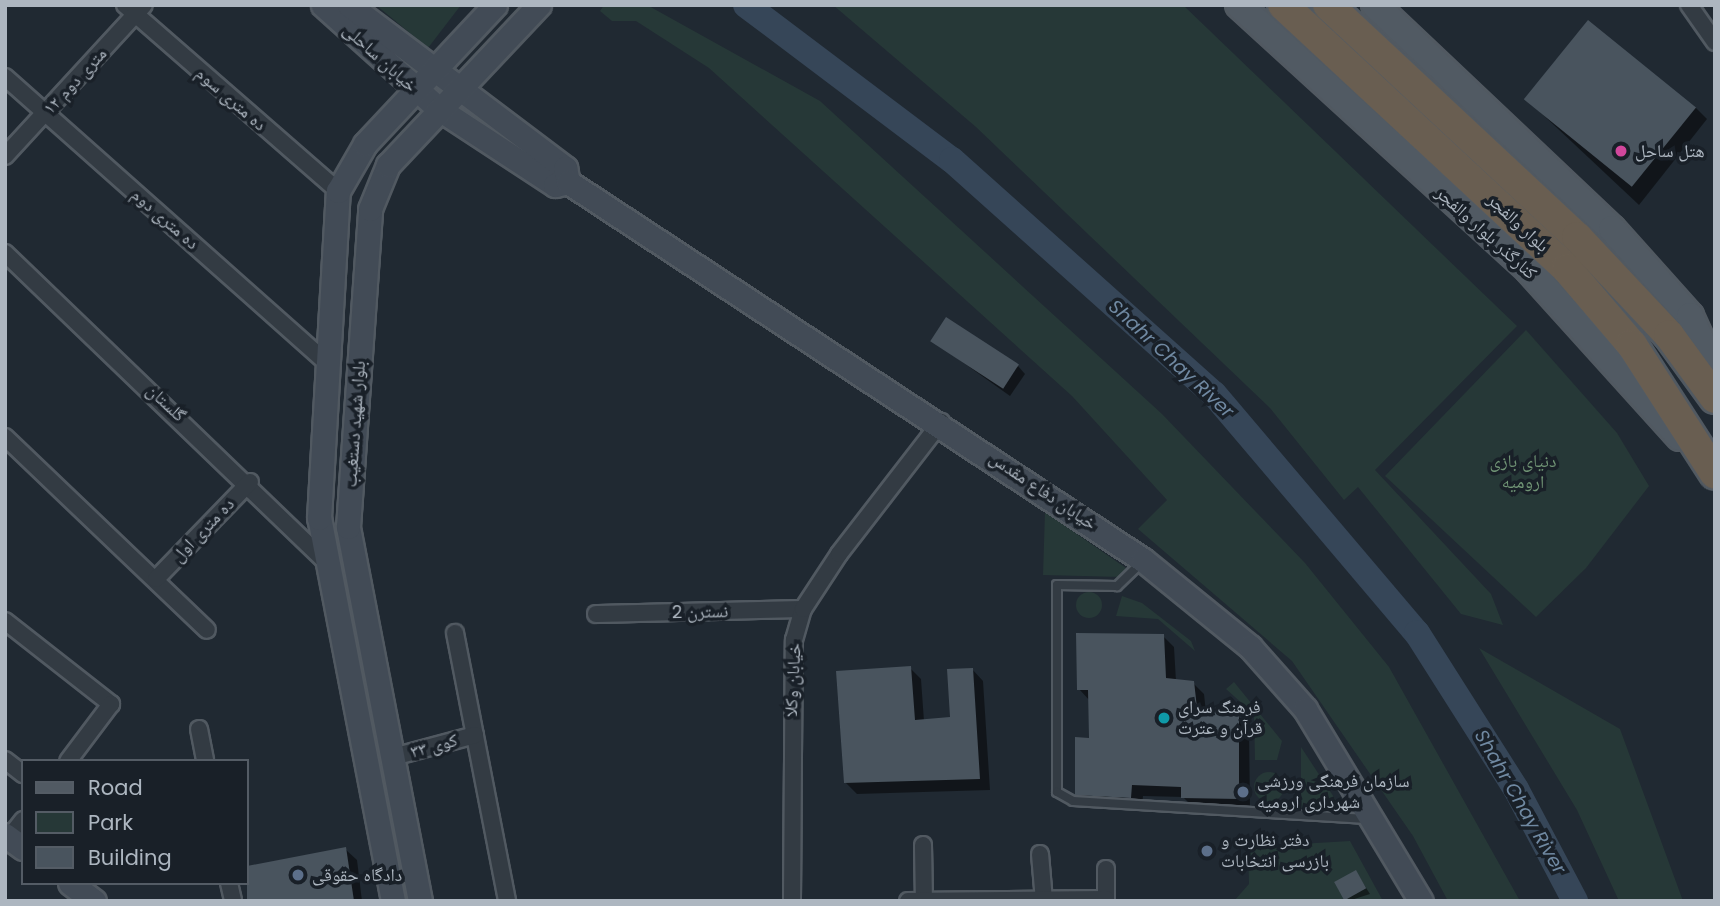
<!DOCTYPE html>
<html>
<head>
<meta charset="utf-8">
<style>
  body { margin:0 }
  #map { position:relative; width:1720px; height:906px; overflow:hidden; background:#202932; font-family:Poppins,"Noto Naskh Arabic",sans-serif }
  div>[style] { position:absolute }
  .green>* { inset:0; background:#263837 }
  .round { border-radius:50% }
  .shadow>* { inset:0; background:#0007 }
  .river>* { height:26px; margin:-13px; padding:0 13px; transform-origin:13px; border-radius:13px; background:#364658 }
  .building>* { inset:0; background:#49545e; transform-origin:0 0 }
  .roads { filter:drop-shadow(2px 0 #515961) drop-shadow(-2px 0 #515961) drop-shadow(0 2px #515961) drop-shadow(0 -2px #515961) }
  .lane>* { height:8px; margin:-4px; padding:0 4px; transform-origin:4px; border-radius:4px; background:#333b43 }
  .street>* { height:16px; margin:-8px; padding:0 8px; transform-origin:8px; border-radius:8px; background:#333b43 }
  .secondary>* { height:23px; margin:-11.5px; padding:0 11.5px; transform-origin:11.5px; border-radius:11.5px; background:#424b56 }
  .primary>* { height:26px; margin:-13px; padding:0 13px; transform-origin:13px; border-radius:13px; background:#515a63 }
  .highway>* { height:30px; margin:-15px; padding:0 15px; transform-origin:15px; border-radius:15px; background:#695e51 }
  .dots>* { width:19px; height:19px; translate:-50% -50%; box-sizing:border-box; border:4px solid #192028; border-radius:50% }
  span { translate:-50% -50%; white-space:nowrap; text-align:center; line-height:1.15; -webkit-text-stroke:7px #192028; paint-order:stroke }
  .street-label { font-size:18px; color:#adb6c0 }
  .poi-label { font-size:18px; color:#adb6c0 }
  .left { translate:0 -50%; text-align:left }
  .park-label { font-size:18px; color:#709475 }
  .water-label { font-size:19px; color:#7089a2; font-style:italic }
  .frame { position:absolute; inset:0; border:7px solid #adb6c0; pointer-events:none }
  .legend { position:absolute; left:21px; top:759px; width:228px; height:126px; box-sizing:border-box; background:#192028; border:2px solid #545c65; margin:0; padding:9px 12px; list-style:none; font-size:21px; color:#adb6c0 }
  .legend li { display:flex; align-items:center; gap:14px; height:35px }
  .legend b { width:35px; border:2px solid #545c65 }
</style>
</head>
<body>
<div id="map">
  <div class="green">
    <div style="clip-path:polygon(376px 5px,461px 5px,428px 48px)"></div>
    <div style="clip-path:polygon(604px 5px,647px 5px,820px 101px,1162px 414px,1305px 563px,1389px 667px,1520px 901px,1448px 901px,1413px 836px,1292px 661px,1138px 529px,1167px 500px,1072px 396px,709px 68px,636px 21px,612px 21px,600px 11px)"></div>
    <div style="clip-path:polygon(833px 5px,1183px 5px,1517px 326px,1375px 470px,1491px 594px,1503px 625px,1461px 614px,1358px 487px,1344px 500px,1270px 408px,976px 127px)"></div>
    <div style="clip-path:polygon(1526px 330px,1617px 433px,1649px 486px,1586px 568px,1536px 617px,1385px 476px)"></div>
    <div style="clip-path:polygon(1045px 512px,1126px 568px,1122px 577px,1043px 575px)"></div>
    <div class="round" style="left:1076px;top:592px;width:26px;height:26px"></div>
    <div style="clip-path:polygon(1122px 596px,1142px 603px,1191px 641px,1195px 651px,1158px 619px,1116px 616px)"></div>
    <div style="clip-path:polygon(1479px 648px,1620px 729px,1683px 901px,1619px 901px,1577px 810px)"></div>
    <div style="clip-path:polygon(1234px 682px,1282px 741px,1277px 760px,1255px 760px,1254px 714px,1226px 689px)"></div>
    <div style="clip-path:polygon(1301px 747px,1341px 808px,1301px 808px)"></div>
    <div class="round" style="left:1254px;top:772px;width:30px;height:30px"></div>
    <div style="clip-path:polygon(1350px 841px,1383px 901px,1234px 901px,1249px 884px,1248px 847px)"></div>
  </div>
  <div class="shadow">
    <div style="clip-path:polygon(1696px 108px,1707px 119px,1639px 205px,1540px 112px)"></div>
    <div style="clip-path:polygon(933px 341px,1018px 366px,1025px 374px,1010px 396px)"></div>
    <div style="clip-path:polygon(1163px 636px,1174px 647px,1176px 681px,1193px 683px,1204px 694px,1206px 712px,1238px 716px,1249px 728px,1250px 809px,1194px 808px,1183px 797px,1143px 796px,1142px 808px,1088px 805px,1077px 794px,1091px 739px,1090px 701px,1079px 689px)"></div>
    <div style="clip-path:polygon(910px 668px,921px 679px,924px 721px,952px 719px,972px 669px,983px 681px,990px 790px,857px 794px,845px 782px)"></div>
    <div style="clip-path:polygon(345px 849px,357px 860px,362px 901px,249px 901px,247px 868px)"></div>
    <div style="clip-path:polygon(1356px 872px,1370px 894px,1348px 901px,1338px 884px)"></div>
  </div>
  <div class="river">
    <div style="left:746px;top:5px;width:258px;rotate:37deg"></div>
    <div style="left:952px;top:160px;width:351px;rotate:41.8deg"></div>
    <div style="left:1214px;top:394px;width:314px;rotate:49.7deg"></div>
    <div style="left:1417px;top:633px;width:185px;rotate:57.6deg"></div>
    <div style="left:1516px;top:789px;width:127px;rotate:62.2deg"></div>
  </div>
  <div class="building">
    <div style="left:1588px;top:20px;width:139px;height:102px;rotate:39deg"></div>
    <div style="left:946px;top:317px;width:87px;height:29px;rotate:33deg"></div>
    <div style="clip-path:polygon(1076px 633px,1164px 634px,1166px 678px,1194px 681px,1197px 708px,1239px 715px,1239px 799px,1181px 798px,1181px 787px,1132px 785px,1131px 798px,1075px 795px,1075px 737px,1089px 738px,1088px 690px,1077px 690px)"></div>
    <div style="clip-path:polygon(911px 666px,915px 720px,950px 717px,947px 669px,973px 668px,980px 779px,844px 783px,836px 671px)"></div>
    <div style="clip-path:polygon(346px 847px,354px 901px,247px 901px,247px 866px)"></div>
    <div style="left:1356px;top:870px;width:21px;height:25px;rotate:61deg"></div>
  </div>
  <div class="roads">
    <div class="lane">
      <div style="left:1142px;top:562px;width:35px;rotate:136deg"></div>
      <div style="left:1117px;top:586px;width:60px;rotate:-179deg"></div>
      <div style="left:1057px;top:585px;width:207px;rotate:90deg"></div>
      <div style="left:1057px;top:792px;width:18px;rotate:29deg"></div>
      <div style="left:1073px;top:801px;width:294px;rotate:3.5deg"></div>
    </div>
    <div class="street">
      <div style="left:125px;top:5px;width:283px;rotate:41.1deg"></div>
      <div style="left:1689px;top:5px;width:45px;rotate:54.9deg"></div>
      <div style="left:5px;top:77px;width:428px;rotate:41.6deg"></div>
      <div style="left:5px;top:156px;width:205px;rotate:-47.4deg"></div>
      <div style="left:5px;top:253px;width:441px;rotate:43.9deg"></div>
      <div style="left:5px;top:437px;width:279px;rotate:43.7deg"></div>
      <div style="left:156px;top:579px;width:135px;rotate:-45.9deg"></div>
      <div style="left:596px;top:614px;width:207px;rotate:-1.4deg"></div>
      <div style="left:5px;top:621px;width:135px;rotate:38.1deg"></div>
      <div style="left:111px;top:704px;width:71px;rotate:127deg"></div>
      <div style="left:455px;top:633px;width:273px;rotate:79deg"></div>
      <div style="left:199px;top:729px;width:33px;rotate:79deg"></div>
      <div style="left:393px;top:757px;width:85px;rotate:-15deg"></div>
      <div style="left:5px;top:760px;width:23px;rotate:38deg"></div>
      <div style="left:9px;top:838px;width:23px;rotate:-52deg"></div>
      <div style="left:923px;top:845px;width:56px;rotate:89deg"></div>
      <div style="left:1040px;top:854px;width:47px;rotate:85.1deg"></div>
      <div style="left:1106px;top:869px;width:32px;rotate:90deg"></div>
      <div style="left:229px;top:883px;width:18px;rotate:77deg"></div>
      <div style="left:792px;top:901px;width:261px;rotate:-89.6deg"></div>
      <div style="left:794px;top:640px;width:32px;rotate:-74deg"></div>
      <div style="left:803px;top:609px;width:66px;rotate:-56.8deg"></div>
      <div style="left:839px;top:554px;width:167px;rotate:-52.3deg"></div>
      <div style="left:908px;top:901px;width:198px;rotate:-0.6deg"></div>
    </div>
    <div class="secondary">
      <div style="left:323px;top:5px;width:156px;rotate:41.9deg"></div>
      <div style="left:439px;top:109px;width:139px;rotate:33.2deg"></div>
      <div style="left:555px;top:185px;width:13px;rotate:-13deg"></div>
      <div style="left:349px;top:5px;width:271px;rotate:37deg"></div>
      <div style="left:565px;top:168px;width:14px;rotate:78deg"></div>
      <div style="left:568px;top:182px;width:688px;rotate:33.32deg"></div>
      <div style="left:1143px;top:560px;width:138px;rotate:39.1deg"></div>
      <div style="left:1250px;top:647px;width:83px;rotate:48.4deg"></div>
      <div style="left:1305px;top:709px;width:224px;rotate:58.9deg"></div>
      <div style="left:5px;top:835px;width:22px;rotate:36deg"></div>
      <div style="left:70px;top:883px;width:30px;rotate:37deg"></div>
      <div style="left:393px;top:901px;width:390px;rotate:-100.9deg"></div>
      <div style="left:319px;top:518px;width:328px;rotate:-86.7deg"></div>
      <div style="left:338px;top:191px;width:54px;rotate:-60.1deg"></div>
      <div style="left:365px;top:144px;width:190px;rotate:-46.9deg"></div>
      <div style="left:420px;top:901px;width:381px;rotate:-100.9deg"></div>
      <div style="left:348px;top:527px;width:319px;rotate:-86deg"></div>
      <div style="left:370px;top:209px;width:48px;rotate:-67.8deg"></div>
      <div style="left:388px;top:165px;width:220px;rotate:-46.7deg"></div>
    </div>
    <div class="primary">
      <div style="left:1239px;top:5px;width:393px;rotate:42.4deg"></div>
      <div style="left:1529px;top:270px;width:225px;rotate:47.9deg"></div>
      <div style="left:1375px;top:5px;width:326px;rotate:43.4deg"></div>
      <div style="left:1612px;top:229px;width:117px;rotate:48.1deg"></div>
      <div style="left:1690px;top:316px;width:60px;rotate:65.6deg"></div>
    </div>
    <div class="highway">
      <div style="left:1283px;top:5px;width:388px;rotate:42.9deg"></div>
      <div style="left:1567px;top:269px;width:100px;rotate:49.5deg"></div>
      <div style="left:1632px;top:345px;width:153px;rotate:57.2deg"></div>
      <div style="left:1328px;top:5px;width:340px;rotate:43deg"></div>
      <div style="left:1577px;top:237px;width:134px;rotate:46.8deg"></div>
      <div style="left:1669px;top:335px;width:78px;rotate:53.9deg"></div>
    </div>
  </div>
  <div class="dots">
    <div style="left:1621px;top:151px;background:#d1479c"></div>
    <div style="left:1164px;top:718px;background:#0f9aa8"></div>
    <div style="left:1243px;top:792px;background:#5c6f8a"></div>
    <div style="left:1207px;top:851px;background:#5c6f8a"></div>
    <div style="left:298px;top:875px;background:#5c6f8a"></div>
  </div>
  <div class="street-label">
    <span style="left:380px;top:58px;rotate:42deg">خیابان ساحلی</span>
    <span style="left:75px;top:81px;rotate:-47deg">۱۲ متری دوم</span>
    <span style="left:231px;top:99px;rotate:41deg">ده متری سوم</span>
    <span style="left:165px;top:219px;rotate:41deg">ده متری دوم</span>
    <span style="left:1518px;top:223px;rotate:43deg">بلوار والفجر</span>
    <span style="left:1486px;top:233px;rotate:42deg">کنارگذر بلوار والفجر</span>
    <span style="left:166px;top:403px;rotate:43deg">گلستان</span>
    <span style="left:355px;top:424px;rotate:-86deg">بلوار شهید دستغیب</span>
    <span style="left:1043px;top:491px;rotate:34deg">خیابان دفاع مقدس</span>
    <span style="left:203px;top:530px;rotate:-46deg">ده متری اول</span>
    <span style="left:700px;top:612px;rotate:-1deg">نسترن 2</span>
    <span style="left:793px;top:680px;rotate:-87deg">خیابان وکلا</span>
    <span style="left:434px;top:746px;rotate:-15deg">کوی ۳۳</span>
  </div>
  <div class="poi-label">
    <span class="left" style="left:1635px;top:151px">هتل ساحل</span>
    <span class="left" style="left:1178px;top:718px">فرهنگ سرای<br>قرآن و عترت</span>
    <span class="left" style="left:1257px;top:792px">سازمان فرهنگی ورزشی<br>شهرداری ارومیه</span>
    <span class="left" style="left:1221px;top:851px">دفتر نظارت و<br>بازرسی انتخابات</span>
    <span class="left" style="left:312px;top:875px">دادگاه حقوقی</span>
  </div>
  <div class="park-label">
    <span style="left:1523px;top:472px">دنیای بازی<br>ارومیه</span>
  </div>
  <div class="water-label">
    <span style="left:1171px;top:359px;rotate:43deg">Shahr Chay River</span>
    <span style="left:1520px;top:802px;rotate:60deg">Shahr Chay River</span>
  </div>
  <div class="frame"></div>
  <ul class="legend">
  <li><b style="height:9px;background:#515a63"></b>Road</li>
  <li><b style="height:19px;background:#263837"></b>Park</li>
  <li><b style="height:19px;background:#49545e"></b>Building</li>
  </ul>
</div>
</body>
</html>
